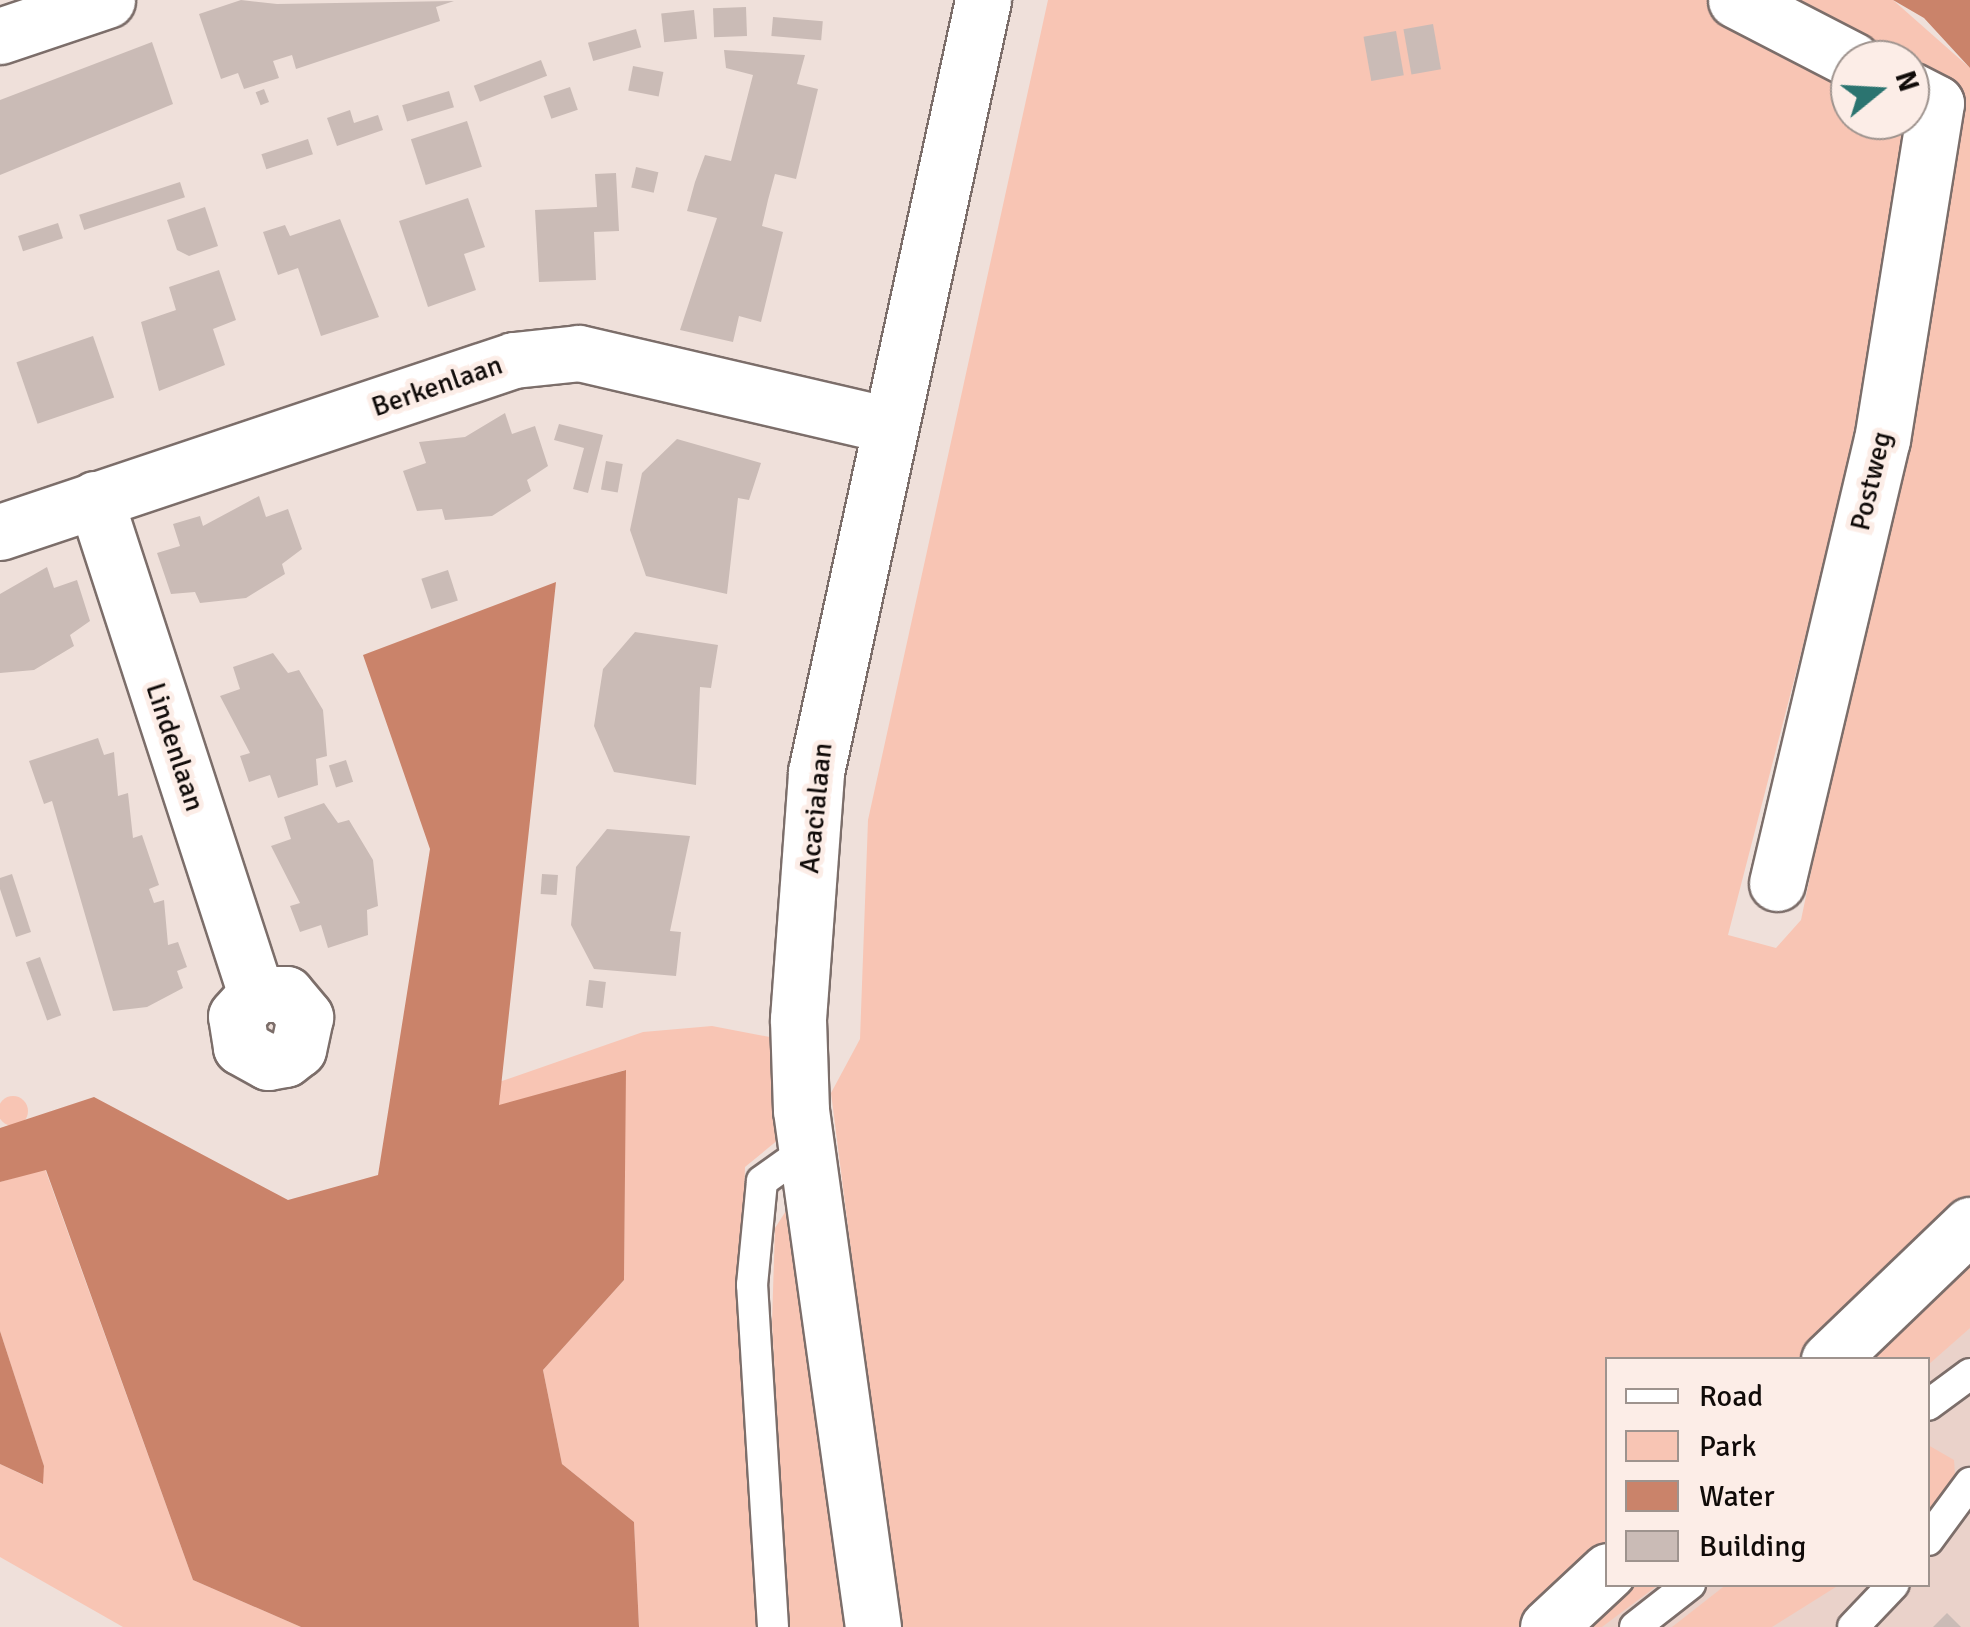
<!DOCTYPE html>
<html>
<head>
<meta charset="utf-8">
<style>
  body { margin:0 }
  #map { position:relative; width:1970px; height:1627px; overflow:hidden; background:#efe0da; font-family:Signika,sans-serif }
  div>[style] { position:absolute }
  .built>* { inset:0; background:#ead2ca }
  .green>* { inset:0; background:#f8c5b4 }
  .round { border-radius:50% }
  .water>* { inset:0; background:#ca836a }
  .building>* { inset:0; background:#cabbb6; transform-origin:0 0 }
  .roads { filter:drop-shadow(2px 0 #7c6e6a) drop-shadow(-2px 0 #7c6e6a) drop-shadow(0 2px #7c6e6a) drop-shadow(0 -2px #7c6e6a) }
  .service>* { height:30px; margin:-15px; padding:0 15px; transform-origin:15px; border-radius:15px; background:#fff }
  .minor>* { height:55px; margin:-27.5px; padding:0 27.5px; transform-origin:27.5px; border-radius:27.5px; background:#fff }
  .tertiary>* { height:55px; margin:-27.5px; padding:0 27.5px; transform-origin:27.5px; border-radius:27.5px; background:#fff }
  span { translate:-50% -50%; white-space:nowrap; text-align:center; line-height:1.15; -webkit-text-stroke:10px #fcede7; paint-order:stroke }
  .street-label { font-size:28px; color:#100b09 }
  .legend { position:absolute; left:1605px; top:1357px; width:325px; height:230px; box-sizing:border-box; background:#fcede7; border:2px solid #9e938e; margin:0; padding:12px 18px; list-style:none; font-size:30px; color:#100b09 }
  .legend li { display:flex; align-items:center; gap:20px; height:50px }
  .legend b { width:50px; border:2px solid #9e938e }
  .north { position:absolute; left:1830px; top:40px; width:100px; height:100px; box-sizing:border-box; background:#fcede7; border:2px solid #9e938e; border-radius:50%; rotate:72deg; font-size:28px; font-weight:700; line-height:40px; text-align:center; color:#100b09 }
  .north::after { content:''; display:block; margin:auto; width:35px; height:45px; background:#2b7470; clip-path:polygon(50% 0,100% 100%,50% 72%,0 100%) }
</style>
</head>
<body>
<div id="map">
  <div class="built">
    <div style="clip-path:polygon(1970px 1291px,1970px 1627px,1600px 1627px,1647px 1585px,1928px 1584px,1928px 1360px)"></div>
  </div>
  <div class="green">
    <div style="clip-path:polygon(1048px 0,1719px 0,1850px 71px,1850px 120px,1910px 120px,1910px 104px,1923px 111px,1828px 549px,1728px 935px,1776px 948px,1801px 920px,1901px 440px,1950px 101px,1910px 79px,1910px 60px,1874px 60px,1759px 0,1893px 0,1970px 68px,1970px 1202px,1810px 1359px,1608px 1360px,1607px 1558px,1537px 1627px,899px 1627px,831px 1093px,860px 1039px,868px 820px)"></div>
    <div style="clip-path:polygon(712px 1026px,775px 1038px,784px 1135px,745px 1167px,741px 1323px,763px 1627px,639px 1627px,634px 1522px,562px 1464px,543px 1370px,624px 1280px,625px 1070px,499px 1106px,499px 1082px,643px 1032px)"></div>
    <div class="round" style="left:-2px;top:1096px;width:30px;height:30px"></div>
    <div style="clip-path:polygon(45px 1169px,193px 1580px,301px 1627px,123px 1627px,0 1557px,0 1464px,42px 1484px,44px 1466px,0 1331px,0 1182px)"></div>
    <div style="clip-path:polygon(791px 1203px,850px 1627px,788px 1627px,772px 1322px,775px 1228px)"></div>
    <div style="clip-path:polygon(1970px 1229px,1970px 1328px,1928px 1365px,1834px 1360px)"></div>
    <div style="clip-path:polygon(1928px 1445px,1954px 1460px,1956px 1488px,1928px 1522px)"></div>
    <div style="clip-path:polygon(1607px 1584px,1658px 1585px,1602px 1627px,1564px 1627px)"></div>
    <div style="clip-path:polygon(1727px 1584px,1839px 1584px,1839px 1585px,1772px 1627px,1672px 1627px)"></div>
  </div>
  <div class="water">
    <div style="clip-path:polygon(1893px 0,1970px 0,1970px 68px,1924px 18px)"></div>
    <div style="clip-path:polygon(556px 582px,499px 1105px,626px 1070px,624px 1280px,543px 1370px,562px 1464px,634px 1522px,639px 1627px,301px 1627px,193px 1580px,46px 1170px,0 1182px,0 1128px,94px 1097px,288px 1200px,378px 1175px,430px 849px,363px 655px)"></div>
    <div style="clip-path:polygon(0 1331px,44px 1466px,43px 1484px,0 1464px)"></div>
  </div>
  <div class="building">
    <div style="clip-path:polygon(241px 0,277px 4px,454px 1px,436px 7px,440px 21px,296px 69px,292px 55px,273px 61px,279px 78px,244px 89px,238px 73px,221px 79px,199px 14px)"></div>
    <div style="left:746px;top:7px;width:29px;height:33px;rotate:88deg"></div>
    <div style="left:694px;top:10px;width:29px;height:33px;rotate:84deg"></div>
    <div style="left:773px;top:17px;width:50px;height:19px;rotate:5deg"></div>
    <div style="left:1433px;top:24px;width:46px;height:30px;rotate:80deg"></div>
    <div style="left:636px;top:29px;width:19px;height:50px;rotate:74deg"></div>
    <div style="left:1396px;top:31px;width:45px;height:33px;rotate:80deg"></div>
    <div style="clip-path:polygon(152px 42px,173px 104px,0 175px,0 100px)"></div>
    <div style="clip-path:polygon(724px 50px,805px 55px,797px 84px,818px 89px,796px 179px,775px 174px,768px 200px,762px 226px,783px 232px,761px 322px,739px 316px,733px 342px,680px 330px,717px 218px,687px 211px,695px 182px,705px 155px,731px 161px,753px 75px,726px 68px)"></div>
    <div style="left:541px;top:60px;width:17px;height:72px;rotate:69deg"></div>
    <div style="left:633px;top:66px;width:31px;height:25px;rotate:11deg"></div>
    <div style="left:570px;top:87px;width:24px;height:28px;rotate:71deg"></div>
    <div style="left:264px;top:89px;width:14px;height:9px;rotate:69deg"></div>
    <div style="left:449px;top:91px;width:17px;height:49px;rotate:73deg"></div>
    <div style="clip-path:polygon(350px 110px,354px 123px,378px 115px,383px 130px,337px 146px,327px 118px)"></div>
    <div style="left:467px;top:121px;width:48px;height:59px;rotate:72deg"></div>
    <div style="left:308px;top:139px;width:16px;height:49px;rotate:72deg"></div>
    <div style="left:636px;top:167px;width:23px;height:21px;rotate:13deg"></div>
    <div style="clip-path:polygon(616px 173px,619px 231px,594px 232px,596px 280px,539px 282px,535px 210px,597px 207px,595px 174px)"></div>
    <div style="left:180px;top:182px;width:16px;height:106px;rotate:72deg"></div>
    <div style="clip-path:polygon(468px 198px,485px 247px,464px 254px,476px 290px,428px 307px,399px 221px)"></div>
    <div style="clip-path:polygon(205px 207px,218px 246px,189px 256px,177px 250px,167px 220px)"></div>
    <div style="clip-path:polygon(340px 219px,379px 317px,321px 336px,298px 268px,278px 275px,263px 232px,285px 225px,290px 236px)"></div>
    <div style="left:58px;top:223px;width:16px;height:42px;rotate:72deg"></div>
    <div style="clip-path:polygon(219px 270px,236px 320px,213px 329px,225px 365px,159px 391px,141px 322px,176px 310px,169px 287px)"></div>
    <div style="left:93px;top:336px;width:65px;height:81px;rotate:71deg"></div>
    <div style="clip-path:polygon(505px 413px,512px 434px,535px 426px,548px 466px,527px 480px,531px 491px,492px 516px,445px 520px,442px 509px,417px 511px,403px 471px,426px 463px,419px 442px,465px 437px)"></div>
    <div style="clip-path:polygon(559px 424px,603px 435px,588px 493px,573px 489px,584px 448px,554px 440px)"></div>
    <div style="clip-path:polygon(677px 439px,761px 463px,749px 500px,738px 498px,727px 594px,646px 576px,630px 530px,642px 473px)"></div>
    <div style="left:606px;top:461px;width:17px;height:29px;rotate:10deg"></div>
    <div style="clip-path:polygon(259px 496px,266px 517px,288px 509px,302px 549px,282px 564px,285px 574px,246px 598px,200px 603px,195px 592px,171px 594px,157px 553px,180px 546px,173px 524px,200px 516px,203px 526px)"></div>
    <div style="clip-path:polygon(47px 567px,54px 588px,77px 580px,90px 621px,70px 635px,74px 646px,34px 670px,0 673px,0 594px)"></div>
    <div style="left:448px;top:570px;width:32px;height:28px;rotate:72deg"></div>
    <div style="clip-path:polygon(635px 632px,718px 645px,711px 688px,700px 687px,696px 785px,614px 772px,594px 726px,603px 669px)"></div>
    <div style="clip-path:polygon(273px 653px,288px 673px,299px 670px,323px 710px,327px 756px,316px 759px,318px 785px,278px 798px,270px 775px,249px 782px,240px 756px,250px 753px,220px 696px,240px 689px,233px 667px)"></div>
    <div style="clip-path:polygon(98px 738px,104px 755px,114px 752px,118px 796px,128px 793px,133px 838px,142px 835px,159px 885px,149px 889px,154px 903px,164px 900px,168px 945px,178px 942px,187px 967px,177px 971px,183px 988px,147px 1007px,113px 1011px,52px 801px,44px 804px,29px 761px)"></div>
    <div style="left:346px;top:760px;width:23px;height:18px;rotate:72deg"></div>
    <div style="clip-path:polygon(324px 803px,338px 823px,349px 820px,373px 860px,378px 906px,367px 910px,368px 935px,328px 948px,321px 925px,300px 932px,290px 906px,300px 903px,271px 846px,291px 839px,284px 817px)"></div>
    <div style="clip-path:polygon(607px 829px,690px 836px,670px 931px,681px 932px,676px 976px,594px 969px,571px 925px,576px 867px)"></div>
    <div style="clip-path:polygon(12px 874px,31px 932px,16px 937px,0 889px,0 878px)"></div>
    <div style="left:542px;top:874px;width:16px;height:20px;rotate:4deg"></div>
    <div style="left:40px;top:957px;width:62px;height:15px;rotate:70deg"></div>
    <div style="left:589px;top:980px;width:17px;height:26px;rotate:7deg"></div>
    <div style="clip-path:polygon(1947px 1613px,1961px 1627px,1933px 1627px)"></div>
  </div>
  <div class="roads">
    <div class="service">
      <div style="left:1928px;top:1405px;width:52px;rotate:-36.4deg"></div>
      <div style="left:1928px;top:1540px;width:71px;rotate:-53.6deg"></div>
      <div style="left:773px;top:1627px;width:343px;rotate:-93.5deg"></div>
      <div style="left:752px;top:1285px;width:104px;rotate:-84.5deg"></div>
      <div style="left:762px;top:1181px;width:55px;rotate:-35.4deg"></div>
      <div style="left:1635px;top:1627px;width:70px;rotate:-38deg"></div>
      <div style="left:1853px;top:1627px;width:59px;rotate:-46.4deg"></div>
    </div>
    <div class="minor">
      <div style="left:1736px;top:0;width:131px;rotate:27.3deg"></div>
      <div style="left:0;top:36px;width:113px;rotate:-18.6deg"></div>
      <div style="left:95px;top:499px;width:521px;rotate:71.98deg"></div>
      <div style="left:256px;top:994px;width:30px"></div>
      <div style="left:286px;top:994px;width:30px;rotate:50deg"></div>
      <div style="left:305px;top:1017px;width:33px;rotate:102deg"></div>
      <div style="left:298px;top:1049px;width:16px;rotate:142deg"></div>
      <div style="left:285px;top:1059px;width:17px;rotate:170deg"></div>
      <div style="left:268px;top:1062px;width:31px;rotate:-151deg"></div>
      <div style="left:241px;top:1047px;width:31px;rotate:-99deg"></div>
      <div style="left:236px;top:1016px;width:30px;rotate:-48deg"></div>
      <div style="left:0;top:532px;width:542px;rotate:-18.5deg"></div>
      <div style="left:514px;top:360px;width:65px;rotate:-6.1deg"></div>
      <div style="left:579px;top:353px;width:314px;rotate:13.1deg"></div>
      <div style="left:1777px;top:883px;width:455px;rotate:-76.7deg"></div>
      <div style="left:1882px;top:440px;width:341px;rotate:-80.9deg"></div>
      <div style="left:1936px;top:103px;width:29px;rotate:-153deg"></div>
    </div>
    <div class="tertiary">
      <div style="left:1829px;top:1360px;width:195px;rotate:-43.8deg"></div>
      <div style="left:873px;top:1627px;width:522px;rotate:-97.93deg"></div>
      <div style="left:801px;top:1110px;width:91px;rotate:-91.9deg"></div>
      <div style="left:798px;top:1019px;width:248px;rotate:-85.8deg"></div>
      <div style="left:816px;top:772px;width:790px;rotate:-77.79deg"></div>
      <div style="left:1548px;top:1627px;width:82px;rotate:-43deg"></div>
    </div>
  </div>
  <div class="street-label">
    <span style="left:437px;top:386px;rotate:-19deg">Berkenlaan</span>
    <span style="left:1871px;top:481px;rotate:-77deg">Postweg</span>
    <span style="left:175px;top:747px;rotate:72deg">Lindenlaan</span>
    <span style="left:816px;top:808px;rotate:-84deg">Acacialaan</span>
  </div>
  <ul class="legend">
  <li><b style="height:12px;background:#fff"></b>Road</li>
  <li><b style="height:28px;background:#f8c5b4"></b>Park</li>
  <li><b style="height:28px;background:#ca836a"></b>Water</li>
  <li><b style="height:28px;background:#cabbb6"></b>Building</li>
  </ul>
  <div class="north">N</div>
</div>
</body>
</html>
